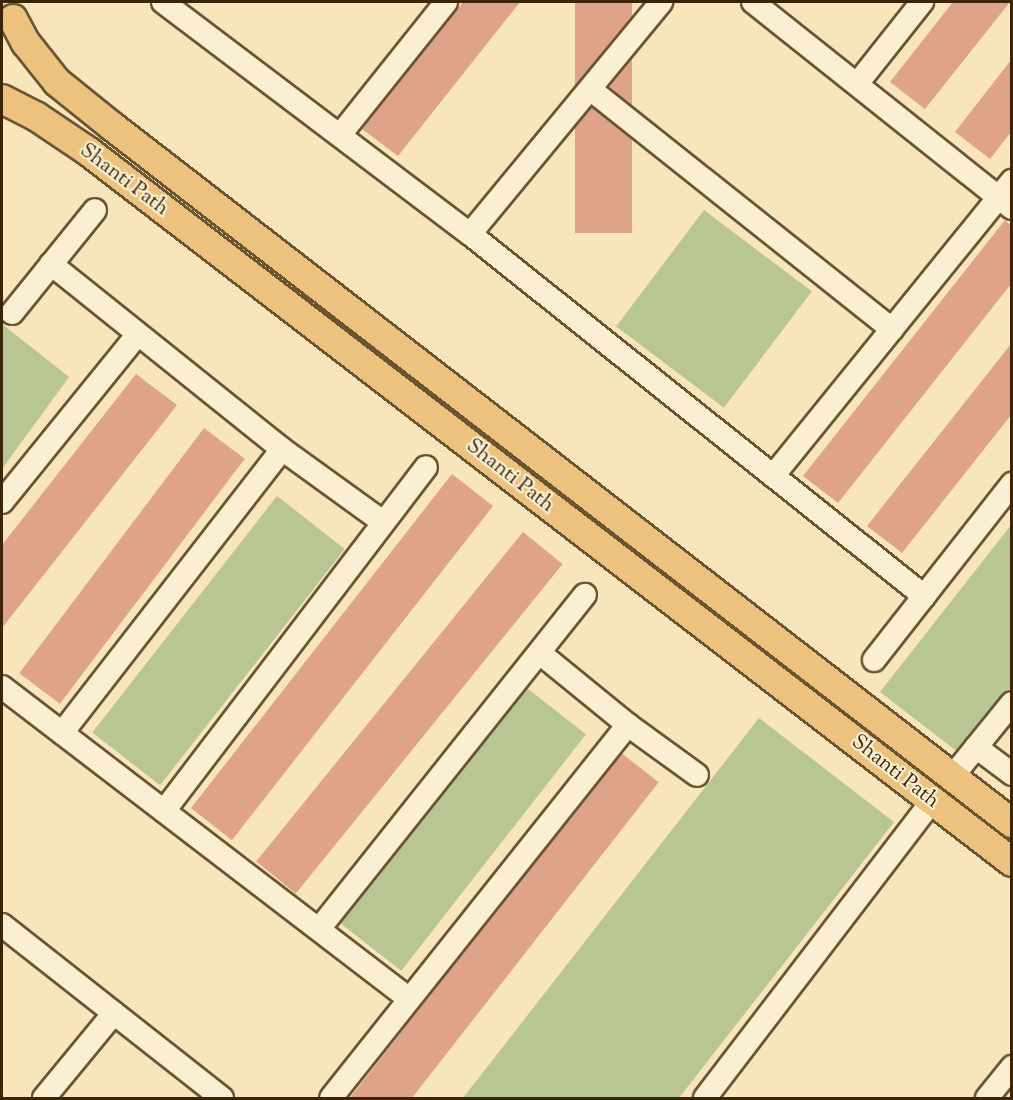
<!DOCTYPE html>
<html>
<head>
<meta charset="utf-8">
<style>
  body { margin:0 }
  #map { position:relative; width:1013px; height:1100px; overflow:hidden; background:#f8e5bb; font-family:"Sorts Mill Goudy",serif }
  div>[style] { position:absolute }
  .green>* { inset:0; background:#b8c694; transform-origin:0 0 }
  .building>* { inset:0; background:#dea389; transform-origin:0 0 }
  .roads { filter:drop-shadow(2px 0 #6a5533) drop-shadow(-2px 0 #6a5533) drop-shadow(0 2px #6a5533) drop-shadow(0 -2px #6a5533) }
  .minor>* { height:22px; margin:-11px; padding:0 11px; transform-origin:11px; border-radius:11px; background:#faeed3 }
  .major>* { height:28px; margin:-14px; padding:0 14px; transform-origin:14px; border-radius:14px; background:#ecc27e }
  span { translate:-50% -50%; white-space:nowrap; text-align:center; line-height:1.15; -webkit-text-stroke:4.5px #faeed3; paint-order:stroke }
  .street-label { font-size:21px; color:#3b2506 }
  .frame { position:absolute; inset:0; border:3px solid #3b2506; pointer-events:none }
</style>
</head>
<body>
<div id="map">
  <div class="green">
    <div style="left:704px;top:210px;width:135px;height:146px;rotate:37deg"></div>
    <div style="clip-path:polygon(2px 324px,69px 377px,2px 469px)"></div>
    <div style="left:277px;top:496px;width:86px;height:300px;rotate:38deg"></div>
    <div style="clip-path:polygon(1011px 525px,1011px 687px,959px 753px,880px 692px)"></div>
    <div style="left:519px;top:682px;width:85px;height:300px;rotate:38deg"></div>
    <div style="clip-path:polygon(759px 718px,894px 822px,679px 1098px,463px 1098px)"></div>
  </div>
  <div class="building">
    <div style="clip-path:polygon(463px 2px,520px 2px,398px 156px,362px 129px)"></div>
    <div style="left:575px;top:2px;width:57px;height:231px"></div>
    <div style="clip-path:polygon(953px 2px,1010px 2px,925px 109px,890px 82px)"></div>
    <div style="clip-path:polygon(1011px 60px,1011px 132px,990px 159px,955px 132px)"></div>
    <div style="clip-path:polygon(1005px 220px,1011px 226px,1011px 284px,838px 503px,803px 476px)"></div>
    <div style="clip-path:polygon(1011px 344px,1011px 415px,902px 553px,867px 526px)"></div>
    <div style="clip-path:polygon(136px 374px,177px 405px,2px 628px,2px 545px)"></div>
    <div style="left:204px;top:428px;width:51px;height:307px;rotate:37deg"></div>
    <div style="left:452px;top:474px;width:52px;height:424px;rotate:38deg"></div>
    <div style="left:523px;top:532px;width:51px;height:424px;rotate:39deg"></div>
    <div style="left:620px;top:752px;width:49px;height:438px;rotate:38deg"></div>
  </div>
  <div class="roads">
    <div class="minor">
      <div style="left:163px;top:2px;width:385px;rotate:37.1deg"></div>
      <div style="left:470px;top:234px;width:581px;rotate:38.57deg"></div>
      <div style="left:753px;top:2px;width:331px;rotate:38.5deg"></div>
      <div style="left:857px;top:84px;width:105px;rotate:-51.6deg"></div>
      <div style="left:590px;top:89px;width:386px;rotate:38.5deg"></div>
      <div style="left:340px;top:135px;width:170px;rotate:-51.4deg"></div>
      <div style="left:470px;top:234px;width:301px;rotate:-50.5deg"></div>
      <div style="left:51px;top:264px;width:296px;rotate:38.7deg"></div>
      <div style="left:282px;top:449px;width:125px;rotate:35.9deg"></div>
      <div style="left:12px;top:313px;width:132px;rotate:-51.1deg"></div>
      <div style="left:773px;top:476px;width:380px;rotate:-51deg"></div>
      <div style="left:2px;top:502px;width:215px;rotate:-51deg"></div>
      <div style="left:541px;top:654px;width:112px;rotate:39.2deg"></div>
      <div style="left:628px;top:725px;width:85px;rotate:35.9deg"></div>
      <div style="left:874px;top:660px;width:224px;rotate:-51.9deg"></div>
      <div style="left:2px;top:687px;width:511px;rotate:37.45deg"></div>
      <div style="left:62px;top:733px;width:359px;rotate:-52.2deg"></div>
      <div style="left:976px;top:747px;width:45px;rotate:36.9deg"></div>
      <div style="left:952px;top:777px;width:95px;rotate:-51deg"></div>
      <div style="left:164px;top:811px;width:432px;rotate:-52.7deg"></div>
      <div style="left:2px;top:925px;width:280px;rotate:38.2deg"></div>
      <div style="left:319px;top:929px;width:427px;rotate:-51.5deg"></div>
      <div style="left:44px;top:1098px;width:110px;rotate:-50.5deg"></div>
      <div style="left:331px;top:1098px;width:477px;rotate:-51.5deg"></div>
      <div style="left:705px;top:1098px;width:374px;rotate:-52.6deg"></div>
      <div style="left:987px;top:1098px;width:40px;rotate:-51deg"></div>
    </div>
    <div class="major">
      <div style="left:13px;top:19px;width:27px;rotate:62deg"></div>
      <div style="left:26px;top:43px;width:50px;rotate:51.5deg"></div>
      <div style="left:57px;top:82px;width:72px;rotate:38.8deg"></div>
      <div style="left:113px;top:127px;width:1137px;rotate:37.75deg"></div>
      <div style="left:2px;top:99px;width:39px;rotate:27deg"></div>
      <div style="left:37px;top:117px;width:63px;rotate:33.9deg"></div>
      <div style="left:89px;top:152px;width:1164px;rotate:37.57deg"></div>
    </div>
  </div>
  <div class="street-label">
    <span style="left:124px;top:180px;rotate:37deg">Shanti Path</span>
    <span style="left:510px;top:476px;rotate:38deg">Shanti Path</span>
    <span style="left:895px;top:772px;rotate:38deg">Shanti Path</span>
  </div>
  <div class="frame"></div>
</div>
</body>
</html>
